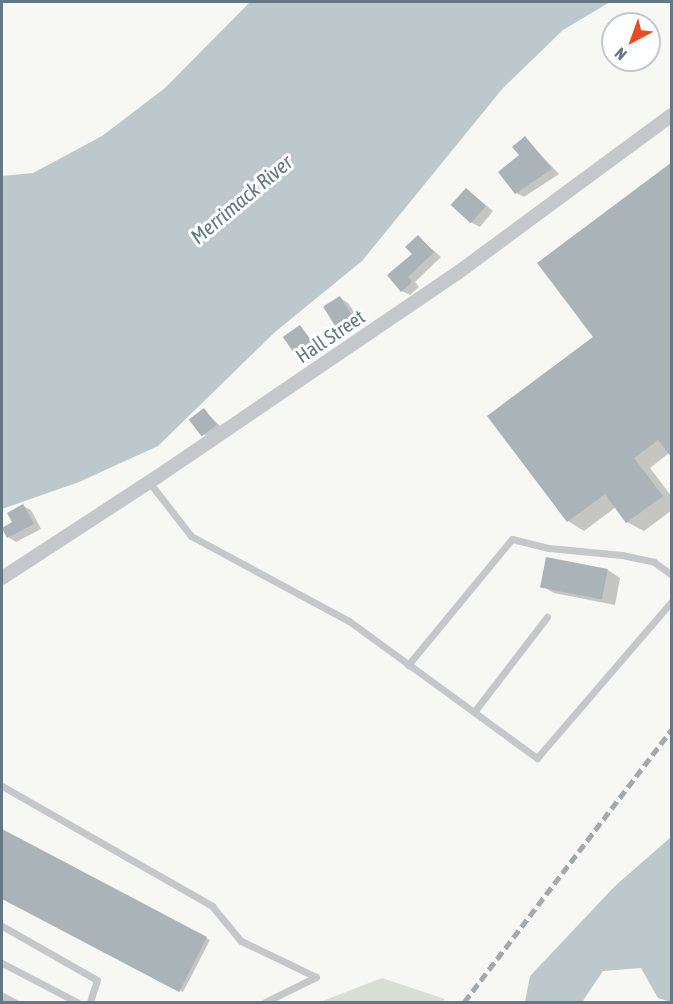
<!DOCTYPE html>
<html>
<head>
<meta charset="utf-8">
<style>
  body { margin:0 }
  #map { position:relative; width:673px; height:1004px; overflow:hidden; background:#f7f7f3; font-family:"Asap Condensed",sans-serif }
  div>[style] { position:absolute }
  .green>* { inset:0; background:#d8ded4 }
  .water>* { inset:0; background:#bcc8cc }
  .shadow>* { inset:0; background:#0003 }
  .building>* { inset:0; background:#aab3b8; transform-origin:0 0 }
  .service>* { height:7px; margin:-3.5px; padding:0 3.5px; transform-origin:3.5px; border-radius:3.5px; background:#c4c8cb }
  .minor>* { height:14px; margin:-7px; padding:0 7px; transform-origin:7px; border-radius:7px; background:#c4c8cb }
  .rail>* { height:4.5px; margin-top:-2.25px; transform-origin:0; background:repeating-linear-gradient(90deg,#a2a9af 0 9px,transparent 0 13.5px) }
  span { translate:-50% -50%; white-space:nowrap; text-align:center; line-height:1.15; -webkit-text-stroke:6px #fff; paint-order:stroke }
  .street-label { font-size:20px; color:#647785 }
  .water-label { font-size:21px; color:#607982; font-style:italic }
  .frame { position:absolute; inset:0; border:3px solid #647785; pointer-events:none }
  .north { position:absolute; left:601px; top:12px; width:60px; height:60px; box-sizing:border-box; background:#fff; border:2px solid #c1c9ce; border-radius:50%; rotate:221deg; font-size:16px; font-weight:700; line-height:24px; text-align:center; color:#647785 }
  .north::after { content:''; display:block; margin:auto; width:21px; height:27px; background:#e94b20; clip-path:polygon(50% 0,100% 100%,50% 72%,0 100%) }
</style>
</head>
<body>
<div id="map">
  <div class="green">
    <div style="clip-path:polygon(382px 978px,445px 999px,442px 1002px,320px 1002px)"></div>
  </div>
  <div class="water">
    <div style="clip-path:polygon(250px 2px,610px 2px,563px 30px,503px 88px,362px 261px,275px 332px,158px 446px,79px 482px,2px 509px,2px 176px,33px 173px,102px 136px,165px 88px)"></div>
    <div style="clip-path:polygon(671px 837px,671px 1002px,658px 998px,641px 968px,603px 971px,582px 1002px,525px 1002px,530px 976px,615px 886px)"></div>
  </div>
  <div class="shadow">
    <div style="clip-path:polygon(525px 138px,559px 174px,524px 197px,516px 193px)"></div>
    <div style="clip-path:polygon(467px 190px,493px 211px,480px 227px,472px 223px)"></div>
    <div style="clip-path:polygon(418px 237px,441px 257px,415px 282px,419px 287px,410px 295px,402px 291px)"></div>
    <div style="clip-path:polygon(340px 298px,348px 303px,361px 322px,346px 332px,338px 327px)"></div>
    <div style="clip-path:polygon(300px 327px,323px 353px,308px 363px,300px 359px)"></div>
    <div style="clip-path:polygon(595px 337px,669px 453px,650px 468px,672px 497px,672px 510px,644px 531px,627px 522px,616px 507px,584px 531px,568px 521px,489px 416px)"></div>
    <div style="clip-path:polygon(204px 410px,224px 430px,211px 439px,203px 434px)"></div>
    <div style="clip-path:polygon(23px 506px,31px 510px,41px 529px,16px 542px,8px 537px)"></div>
    <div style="clip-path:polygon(608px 570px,620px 578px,615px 605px,554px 593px,542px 586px)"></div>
    <div style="clip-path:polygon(2px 831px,210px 940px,183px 992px,2px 898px)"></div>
    <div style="clip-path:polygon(2px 992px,21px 1002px,2px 1002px)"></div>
  </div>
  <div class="building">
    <div style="clip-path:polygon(525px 136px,552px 169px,515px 194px,498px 172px,519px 155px,512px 147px)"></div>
    <div style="clip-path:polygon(672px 162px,672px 458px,658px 440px,634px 458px,663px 496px,626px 523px,605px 494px,567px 522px,487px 416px,593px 337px,537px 263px)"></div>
    <div style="left:466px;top:188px;width:27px;height:23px;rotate:42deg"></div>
    <div style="clip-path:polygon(418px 235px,434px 252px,408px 277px,412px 282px,401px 292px,387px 275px,412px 254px,405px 247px)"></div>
    <div style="left:340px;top:296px;width:26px;height:20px;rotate:58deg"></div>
    <div style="left:300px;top:325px;width:28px;height:21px;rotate:55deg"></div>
    <div style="left:204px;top:408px;width:21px;height:19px;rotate:53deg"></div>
    <div style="clip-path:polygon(23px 504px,34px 524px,7px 538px,2px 528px,12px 522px,7px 513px)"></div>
    <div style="left:546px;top:557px;width:63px;height:31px;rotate:11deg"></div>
    <div style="clip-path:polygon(2px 829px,207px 937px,179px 992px,2px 899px)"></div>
  </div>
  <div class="service">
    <div style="left:149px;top:482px;width:68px;rotate:52.1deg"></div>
    <div style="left:191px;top:536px;width:179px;rotate:28.3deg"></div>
    <div style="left:349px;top:621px;width:233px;rotate:36.1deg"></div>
    <div style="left:537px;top:758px;width:207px;rotate:-49.3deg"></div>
    <div style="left:408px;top:665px;width:163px;rotate:-50.5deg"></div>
    <div style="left:512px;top:539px;width:38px;rotate:14deg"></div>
    <div style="left:549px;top:548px;width:73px;rotate:5.5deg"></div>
    <div style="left:622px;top:555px;width:33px;rotate:12deg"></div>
    <div style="left:654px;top:562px;width:22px;rotate:36deg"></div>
    <div style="left:474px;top:712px;width:120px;rotate:-52.5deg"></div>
    <div style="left:2px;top:786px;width:242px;rotate:29.7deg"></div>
    <div style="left:212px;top:906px;width:45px;rotate:50.4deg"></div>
    <div style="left:241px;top:941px;width:83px;rotate:25.6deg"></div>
    <div style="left:316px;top:977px;width:57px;rotate:153.9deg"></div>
    <div style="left:2px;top:926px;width:109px;rotate:29.6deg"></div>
    <div style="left:97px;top:980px;width:23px;rotate:108deg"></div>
    <div style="left:2px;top:963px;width:85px;rotate:27.5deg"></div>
  </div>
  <div class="minor">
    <div style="left:2px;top:578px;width:185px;rotate:-33.1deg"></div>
    <div style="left:157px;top:477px;width:361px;rotate:-34.2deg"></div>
    <div style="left:456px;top:274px;width:268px;rotate:-36.4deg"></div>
  </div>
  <div class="rail">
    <div style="left:464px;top:1002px;width:343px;rotate:-52.7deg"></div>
  </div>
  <div class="street-label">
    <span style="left:330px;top:336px;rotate:-34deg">Hall Street</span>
  </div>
  <div class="water-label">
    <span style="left:241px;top:199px;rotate:-40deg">Merrimack River</span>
  </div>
  <div class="frame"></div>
  <div class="north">N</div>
</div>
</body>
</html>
